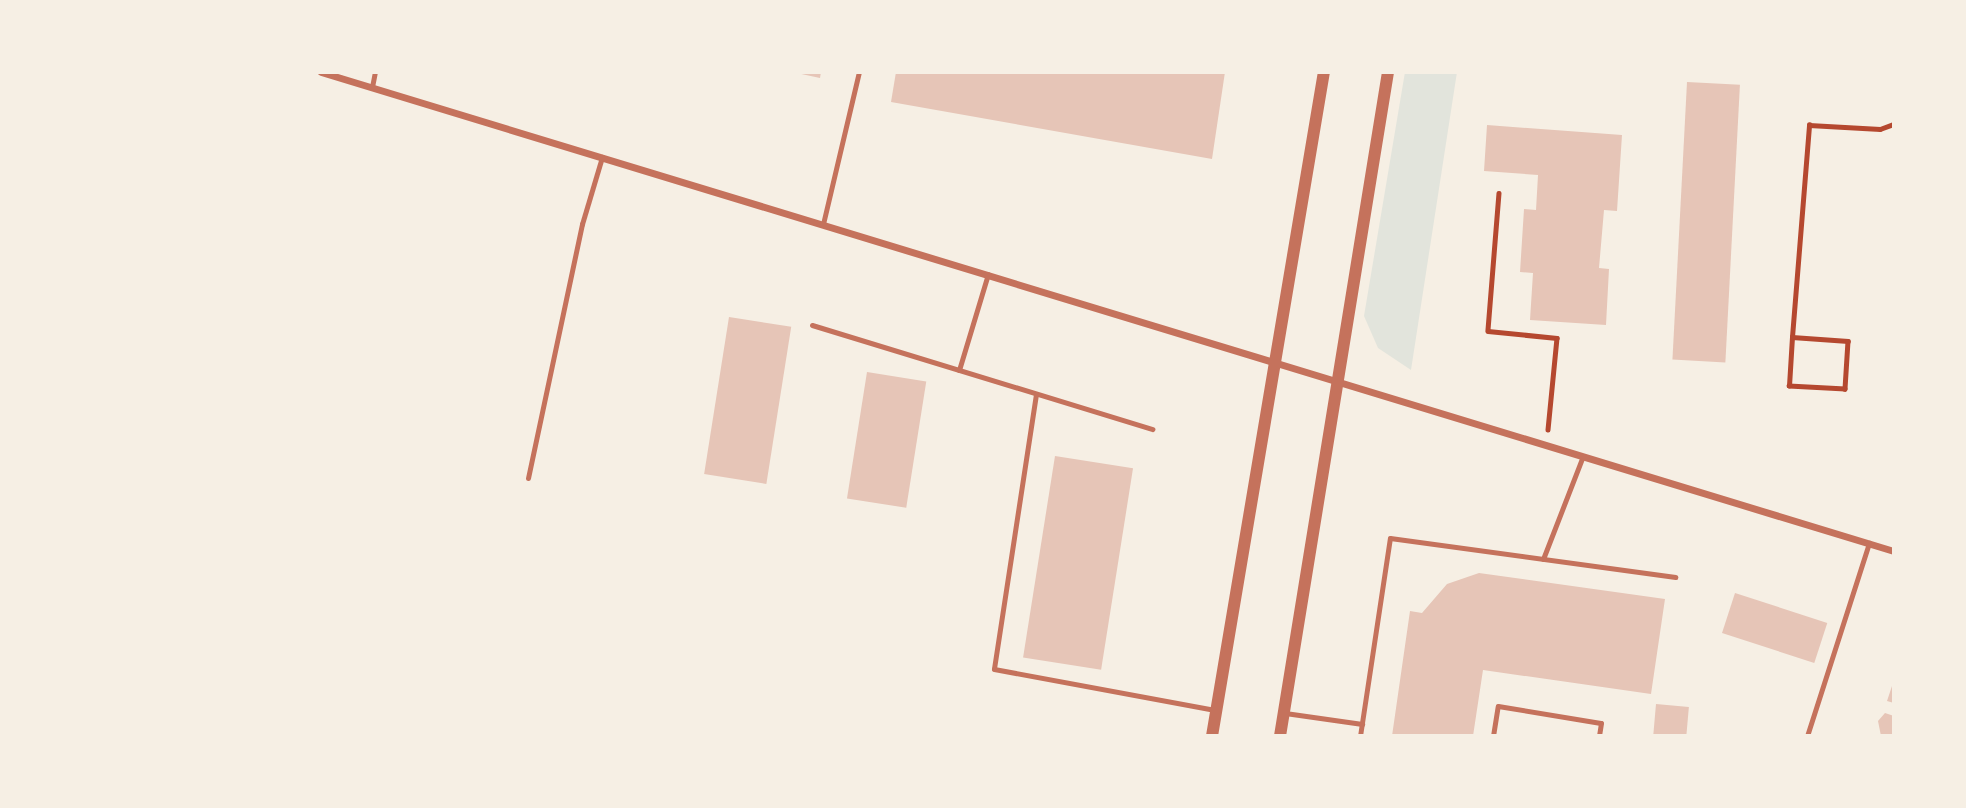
<!DOCTYPE html>
<html>
<head>
<meta charset="utf-8">
<style>
  body { margin:0 }
  #map { position:relative; width:1966px; height:808px; overflow:hidden; background:#f6efe4; font-family:"Work Sans",sans-serif }
  div>[style] { position:absolute }
  .green>* { inset:0; background:#e2e4dc }
  .building>* { inset:0; background:#e6c5b7; transform-origin:0 0 }
  .path>* { height:4.5px; margin:-2.25px; padding:0 2.25px; transform-origin:2.25px; border-radius:2.25px; background:#b5482f }
  .service>* { height:5px; margin:-2.5px; padding:0 2.5px; transform-origin:2.5px; border-radius:2.5px; background:#c5725c }
  .minor>* { height:7px; margin:-3.5px; padding:0 3.5px; transform-origin:3.5px; border-radius:3.5px; background:#c5725c }
  .tertiary>* { height:12px; margin:-6px; padding:0 6px; transform-origin:6px; border-radius:6px; background:#c5725c }
  span { translate:-50% -50%; white-space:nowrap; text-align:center; line-height:1.15; -webkit-text-stroke:5px #f6efe4; paint-order:stroke }
  .frame { position:absolute; inset:0; border:74px solid #f6efe4; pointer-events:none }
</style>
</head>
<body>
<div id="map">
  <div class="green">
    <div style="clip-path:polygon(1405px 72px,1457px 72px,1411px 370px,1378px 348px,1364px 316px)"></div>
  </div>
  <div class="building">
    <div style="clip-path:polygon(792px 72px,821px 72px,820px 78px)"></div>
    <div style="clip-path:polygon(896px 72px,1225px 72px,1212px 159px,891px 102px)"></div>
    <div style="left:1687px;top:82px;width:53px;height:278px;rotate:3deg"></div>
    <div style="clip-path:polygon(1487px 125px,1622px 135px,1617px 211px,1604px 210px,1599px 268px,1609px 269px,1606px 325px,1530px 320px,1533px 273px,1520px 272px,1524px 209px,1536px 210px,1538px 175px,1484px 171px)"></div>
    <div style="left:729px;top:317px;width:63px;height:159px;rotate:9deg"></div>
    <div style="left:867px;top:372px;width:60px;height:128px;rotate:9deg"></div>
    <div style="left:1055px;top:456px;width:79px;height:204px;rotate:9deg"></div>
    <div style="clip-path:polygon(1479px 573px,1665px 599px,1651px 694px,1483px 670px,1473px 736px,1392px 736px,1410px 611px,1422px 613px,1447px 584px)"></div>
    <div style="left:1735px;top:593px;width:97px;height:42px;rotate:18deg"></div>
    <div style="clip-path:polygon(1894px 680px,1894px 703px,1887px 701px)"></div>
    <div style="left:1656px;top:704px;width:33px;height:32px;rotate:5deg"></div>
    <div style="clip-path:polygon(1885px 713px,1894px 716px,1894px 736px,1881px 736px,1878px 721px)"></div>
  </div>
  <div class="path">
    <div style="left:1499px;top:193px;width:138px;rotate:94.6deg"></div>
    <div style="left:1488px;top:331px;width:69px;rotate:5.8deg"></div>
    <div style="left:1557px;top:338px;width:92px;rotate:95.6deg"></div>
    <div style="left:1792px;top:337px;width:56px;rotate:4.1deg"></div>
    <div style="left:1848px;top:341px;width:48px;rotate:93.6deg"></div>
    <div style="left:1845px;top:389px;width:56px;rotate:-176.9deg"></div>
    <div style="left:1789px;top:386px;width:49px;rotate:-86.5deg"></div>
    <div style="left:1792px;top:337px;width:213px;rotate:-85.4deg"></div>
    <div style="left:1809px;top:125px;width:71px;rotate:3.2deg"></div>
    <div style="left:1880px;top:129px;width:15px;rotate:-20deg"></div>
  </div>
  <div class="service">
    <div style="left:372px;top:87px;width:15px;rotate:-79deg"></div>
    <div style="left:823px;top:224px;width:156px;rotate:-76.7deg"></div>
    <div style="left:812px;top:325px;width:356px;rotate:17deg"></div>
    <div style="left:959px;top:370px;width:100px;rotate:-73.2deg"></div>
    <div style="left:1036px;top:394px;width:278px;rotate:98.7deg"></div>
    <div style="left:994px;top:669px;width:226px;rotate:10.5deg"></div>
    <div style="left:528px;top:478px;width:260px;rotate:-78deg"></div>
    <div style="left:582px;top:224px;width:70px;rotate:-73.4deg"></div>
    <div style="left:1543px;top:559px;width:110px;rotate:-68.8deg"></div>
    <div style="left:1285px;top:713px;width:78px;rotate:8.1deg"></div>
    <div style="left:1360px;top:736px;width:200px;rotate:-81.4deg"></div>
    <div style="left:1390px;top:538px;width:288px;rotate:7.8deg"></div>
    <div style="left:1493px;top:736px;width:30px;rotate:-81deg"></div>
    <div style="left:1498px;top:706px;width:104px;rotate:9.4deg"></div>
    <div style="left:1601px;top:723px;width:13px;rotate:99deg"></div>
    <div style="left:1807px;top:736px;width:203px;rotate:-72.2deg"></div>
  </div>
  <div class="minor">
    <div style="left:321px;top:72px;width:1644px;rotate:16.94deg"></div>
  </div>
  <div class="tertiary">
    <div style="left:1212px;top:736px;width:673px;rotate:-80.43deg"></div>
    <div style="left:1280px;top:736px;width:673px;rotate:-80.76deg"></div>
  </div>
  <div class="frame"></div>
</div>
</body>
</html>
